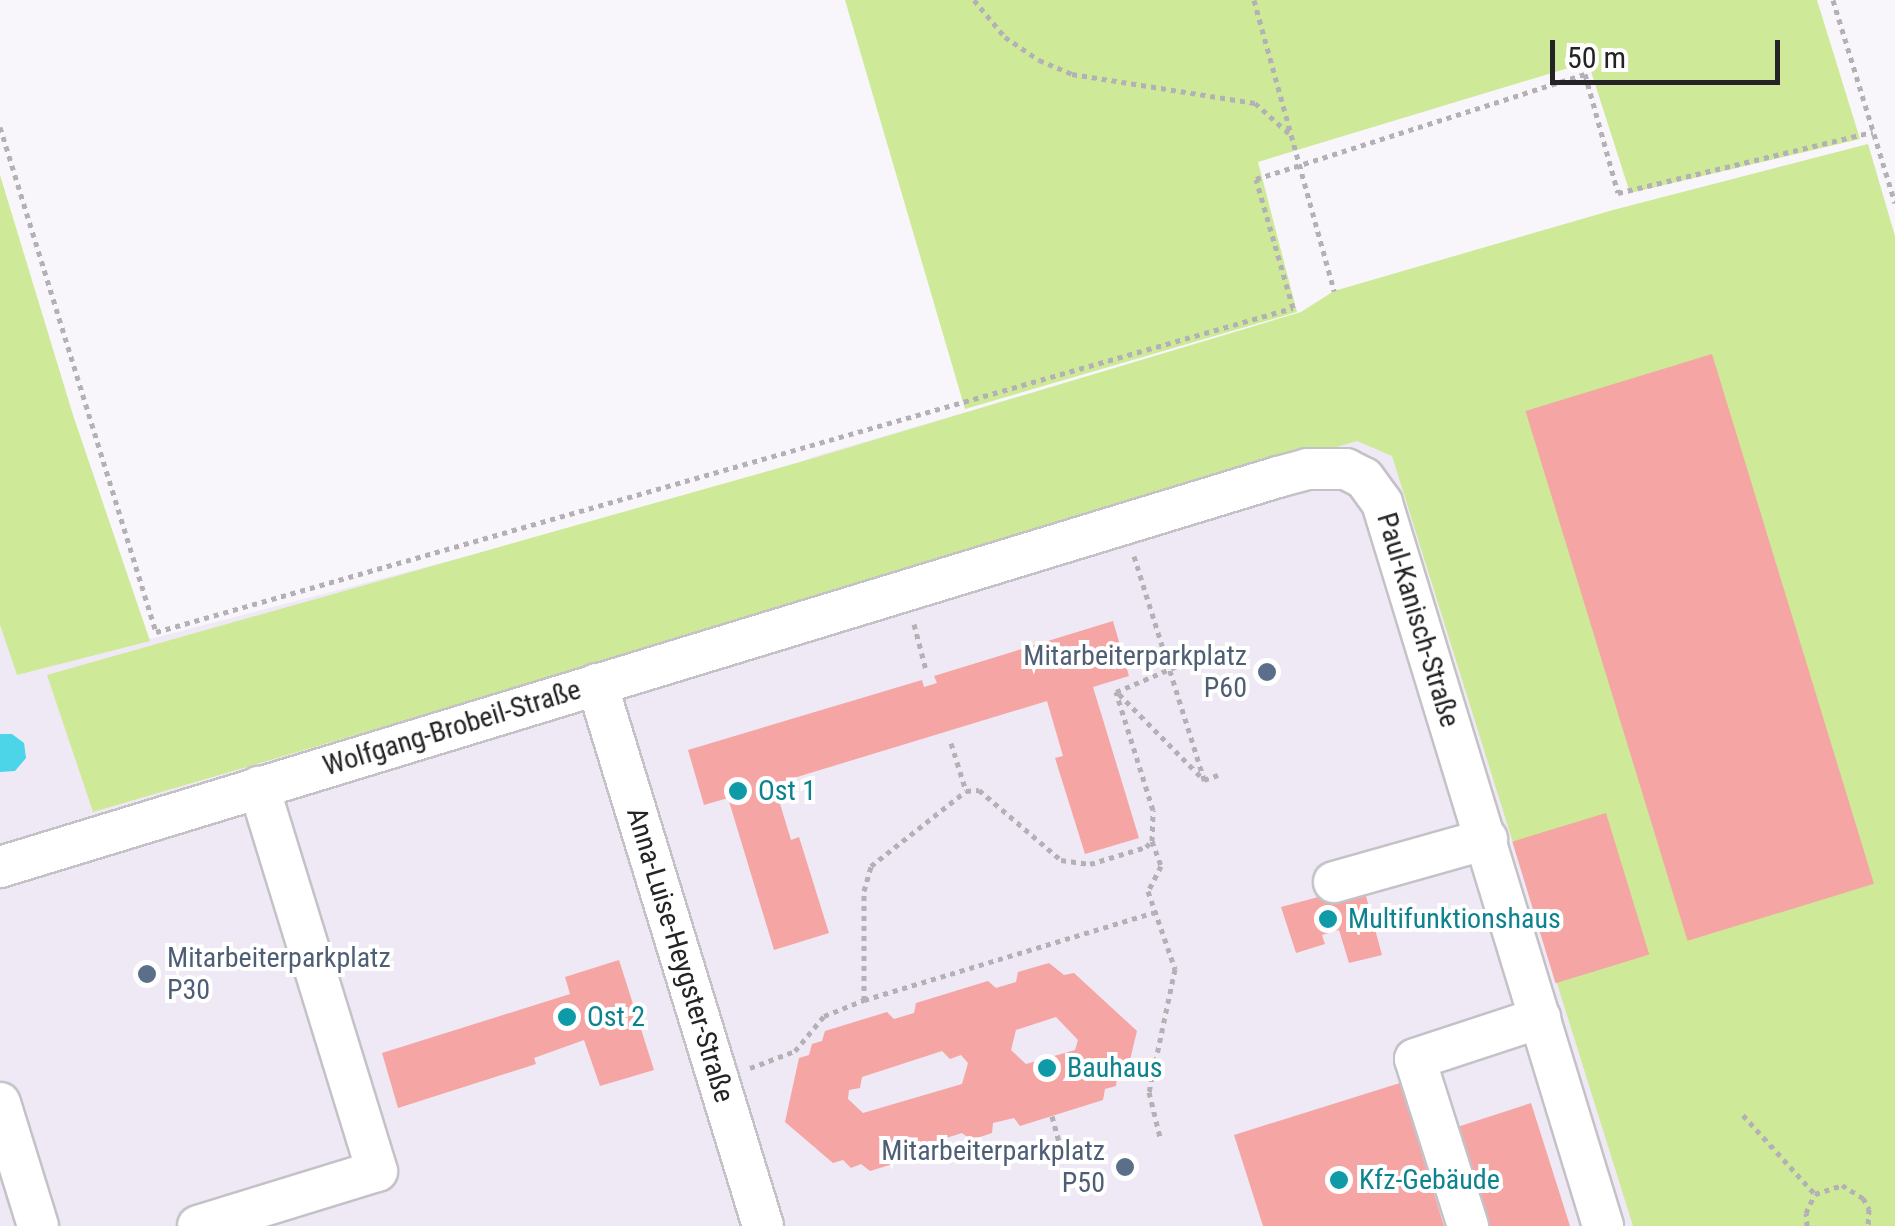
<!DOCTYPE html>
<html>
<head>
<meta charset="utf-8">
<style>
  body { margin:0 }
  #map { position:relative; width:1895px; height:1226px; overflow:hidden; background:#f8f6fb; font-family:"Roboto Condensed",sans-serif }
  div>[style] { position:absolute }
  .built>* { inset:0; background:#efe9f5 }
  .green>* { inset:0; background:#cee997 }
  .water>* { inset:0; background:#4cd4e9 }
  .building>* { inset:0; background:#f5a5a3; transform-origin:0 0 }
  .path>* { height:5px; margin-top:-2.5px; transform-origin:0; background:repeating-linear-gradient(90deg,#b3b1b5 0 5px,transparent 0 10px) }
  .roads { filter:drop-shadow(2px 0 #c4c2c7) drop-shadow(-2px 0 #c4c2c7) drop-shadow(0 2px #c4c2c7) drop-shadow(0 -2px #c4c2c7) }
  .minor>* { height:40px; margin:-20px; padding:0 20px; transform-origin:20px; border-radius:20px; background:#fff }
  .dots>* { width:28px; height:28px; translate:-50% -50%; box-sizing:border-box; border:5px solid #fff; border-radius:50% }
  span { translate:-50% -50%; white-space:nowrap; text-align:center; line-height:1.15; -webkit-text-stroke:8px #fff; paint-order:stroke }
  .street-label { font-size:28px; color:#242325 }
  .service-label { font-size:28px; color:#4e5e75 }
  .right { translate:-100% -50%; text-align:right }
  .left { translate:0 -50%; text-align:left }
  .culture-label { font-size:28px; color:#0d838f }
  .scale { position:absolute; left:1550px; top:40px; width:230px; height:45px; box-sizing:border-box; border:5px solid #242325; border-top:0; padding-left:12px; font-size:30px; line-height:35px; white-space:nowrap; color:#242325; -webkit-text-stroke:8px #fff; paint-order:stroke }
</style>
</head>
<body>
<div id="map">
  <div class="built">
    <div style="clip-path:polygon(1869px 148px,1895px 237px,1895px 1226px,0 1226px,0 625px,17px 674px,751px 482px,816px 456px)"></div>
  </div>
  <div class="green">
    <div style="clip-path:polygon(845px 0,1817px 0,1860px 139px,1630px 193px,1588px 62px,1258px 162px,1297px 312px,965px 409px)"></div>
    <div style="clip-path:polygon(1868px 144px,1895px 236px,1895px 1226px,1633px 1226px,1392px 456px,1357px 441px,93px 812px,47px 675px,814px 458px,1301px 312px,1334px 291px,1613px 210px)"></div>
    <div style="clip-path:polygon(0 175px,73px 415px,150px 641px,17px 675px,0 625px)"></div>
  </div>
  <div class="water">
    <div style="clip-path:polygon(0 734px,12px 734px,24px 743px,26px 758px,15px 771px,0 772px)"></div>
  </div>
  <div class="building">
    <div style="left:1712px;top:354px;width:554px;height:195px;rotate:73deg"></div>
    <div style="clip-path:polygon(1113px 621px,1129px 676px,1093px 687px,1139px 838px,1085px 854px,1055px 758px,1063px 756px,1047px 701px,774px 784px,791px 840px,799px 837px,829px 933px,774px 950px,728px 798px,704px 805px,688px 750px,922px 680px,924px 687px,937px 683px,934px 676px)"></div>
    <div style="left:1606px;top:813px;width:148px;height:98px;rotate:73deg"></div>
    <div style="clip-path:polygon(1363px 885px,1382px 955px,1349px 963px,1339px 930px,1322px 935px,1325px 944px,1296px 953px,1281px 907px)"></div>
    <div style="clip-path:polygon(619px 960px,654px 1070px,600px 1086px,584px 1040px,534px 1058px,536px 1064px,398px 1108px,382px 1053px,570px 994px,565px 977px)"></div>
    <div style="clip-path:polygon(evenodd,1049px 963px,1064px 975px,1074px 973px,1137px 1031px,1127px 1072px,1117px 1075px,1116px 1086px,1105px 1089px,1103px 1100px,1020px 1126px,1014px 1118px,993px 1123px,992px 1133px,971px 1140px,962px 1133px,943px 1139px,939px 1150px,870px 1171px,861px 1164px,851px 1168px,843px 1160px,833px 1163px,785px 1122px,799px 1058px,809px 1055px,812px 1044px,822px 1041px,825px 1031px,887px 1012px,894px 1019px,914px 1013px,916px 1003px,988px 981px,996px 988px,1016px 982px,1018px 972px,1049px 963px,1056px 1017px,1078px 1040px,1075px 1050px,1026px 1064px,1011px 1050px,1016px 1030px,1056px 1017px,1049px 963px,942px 1051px,950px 1059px,961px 1055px,968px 1063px,962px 1084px,863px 1113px,848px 1099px,849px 1090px,860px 1088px,862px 1077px,942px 1051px)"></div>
    <div style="clip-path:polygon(1400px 1083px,1444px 1226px,1263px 1226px,1234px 1135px)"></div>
    <div style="clip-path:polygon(1531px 1103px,1570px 1226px,1479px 1226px,1448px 1130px)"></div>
  </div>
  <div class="path">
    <div style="left:974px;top:0;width:48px;rotate:50deg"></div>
    <div style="left:1005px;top:37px;width:41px;rotate:34.1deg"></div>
    <div style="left:1039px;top:60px;width:36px;rotate:23deg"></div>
    <div style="left:1072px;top:74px;width:185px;rotate:9deg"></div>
    <div style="left:1255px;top:103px;width:50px;rotate:41.7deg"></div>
    <div style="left:1254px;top:0;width:302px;rotate:74.6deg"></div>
    <div style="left:1833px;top:0;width:212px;rotate:73deg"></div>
    <div style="left:0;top:127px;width:529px;rotate:72.83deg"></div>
    <div style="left:156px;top:632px;width:1182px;rotate:-15.91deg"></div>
    <div style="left:1293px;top:308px;width:134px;rotate:-106deg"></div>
    <div style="left:1256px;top:179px;width:345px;rotate:-17.7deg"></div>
    <div style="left:1585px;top:74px;width:123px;rotate:74.5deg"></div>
    <div style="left:1618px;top:193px;width:262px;rotate:-13.5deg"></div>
    <div style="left:1134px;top:556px;width:235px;rotate:72.6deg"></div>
    <div style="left:914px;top:624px;width:48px;rotate:75.4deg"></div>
    <div style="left:1116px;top:692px;width:74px;rotate:-23.1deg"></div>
    <div style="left:1119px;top:694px;width:121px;rotate:45.3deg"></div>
    <div style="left:1204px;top:780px;width:15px;rotate:-20deg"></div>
    <div style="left:951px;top:743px;width:50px;rotate:72.6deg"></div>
    <div style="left:1152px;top:841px;width:27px;rotate:70deg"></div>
    <div style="left:1161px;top:866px;width:28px;rotate:117deg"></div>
    <div style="left:1148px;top:891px;width:83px;rotate:70.9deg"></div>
    <div style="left:1175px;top:969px;width:126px;rotate:101.9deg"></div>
    <div style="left:1149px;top:1092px;width:46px;rotate:76.3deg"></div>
    <div style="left:864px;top:1000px;width:302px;rotate:-16.8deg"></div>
    <div style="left:750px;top:1068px;width:48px;rotate:-20.7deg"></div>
    <div style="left:795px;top:1051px;width:45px;rotate:-50.4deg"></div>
    <div style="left:824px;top:1016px;width:43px;rotate:-21.8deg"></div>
    <div style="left:864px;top:1000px;width:109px;rotate:-90deg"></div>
    <div style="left:864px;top:891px;width:26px;rotate:-74deg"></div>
    <div style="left:871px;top:866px;width:121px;rotate:-38.3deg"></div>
    <div style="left:966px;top:791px;width:13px;rotate:-4deg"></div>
    <div style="left:979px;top:790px;width:108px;rotate:40.5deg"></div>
    <div style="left:1061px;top:860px;width:29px;rotate:8deg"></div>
    <div style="left:1090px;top:864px;width:59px;rotate:-16.9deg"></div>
    <div style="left:1146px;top:847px;width:8px;rotate:-45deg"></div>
    <div style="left:1152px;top:841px;width:31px;rotate:-88deg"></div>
    <div style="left:1153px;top:810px;width:124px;rotate:-107.4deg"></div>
    <div style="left:1743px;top:1115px;width:107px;rotate:47.7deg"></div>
    <div style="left:1052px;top:1116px;width:50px;rotate:74.8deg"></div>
    <div style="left:1807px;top:1226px;width:13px;rotate:-94deg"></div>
    <div style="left:1806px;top:1213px;width:21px;rotate:-65deg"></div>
    <div style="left:1815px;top:1194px;width:28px;rotate:-18deg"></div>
    <div style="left:1842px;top:1185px;width:25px;rotate:32deg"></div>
    <div style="left:1863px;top:1198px;width:13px;rotate:61deg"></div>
    <div style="left:1869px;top:1209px;width:17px;rotate:93deg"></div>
  </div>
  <div class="roads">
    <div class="minor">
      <div style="left:597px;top:684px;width:567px;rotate:72.97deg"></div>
      <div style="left:0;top:867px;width:1336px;rotate:-16.97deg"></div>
      <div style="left:1278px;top:477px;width:30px;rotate:-15deg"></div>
      <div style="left:1307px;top:469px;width:39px"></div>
      <div style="left:1346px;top:469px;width:20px;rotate:27deg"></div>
      <div style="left:1364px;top:478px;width:31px;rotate:54deg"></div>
      <div style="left:1382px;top:503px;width:756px;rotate:73deg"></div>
      <div style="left:1334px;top:882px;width:159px;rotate:-15.7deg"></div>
      <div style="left:0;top:1103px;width:129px;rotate:72.8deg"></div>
      <div style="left:198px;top:1226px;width:187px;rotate:-17.1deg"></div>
      <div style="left:377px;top:1171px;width:402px;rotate:-107.1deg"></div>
      <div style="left:1468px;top:1226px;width:175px;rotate:-107.6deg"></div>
      <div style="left:1415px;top:1059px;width:132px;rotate:-18.2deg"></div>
    </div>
  </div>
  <div class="dots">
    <div style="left:1267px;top:672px;background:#5c6f8a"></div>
    <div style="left:738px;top:791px;background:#0f9aa8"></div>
    <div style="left:1328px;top:919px;background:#0f9aa8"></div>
    <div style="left:147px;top:974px;background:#5c6f8a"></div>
    <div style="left:567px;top:1017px;background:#0f9aa8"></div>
    <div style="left:1047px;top:1068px;background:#0f9aa8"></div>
    <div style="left:1125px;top:1167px;background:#5c6f8a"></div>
    <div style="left:1339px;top:1180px;background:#0f9aa8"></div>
  </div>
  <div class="street-label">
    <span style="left:1418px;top:620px;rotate:73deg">Paul-Kanisch-Straße</span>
    <span style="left:452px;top:728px;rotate:-17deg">Wolfgang-Brobeil-Straße</span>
    <span style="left:680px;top:955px;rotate:73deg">Anna-Luise-Heygster-Straße</span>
  </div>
  <div class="service-label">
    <span class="right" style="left:1247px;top:672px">Mitarbeiterparkplatz<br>P60</span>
    <span class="left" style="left:167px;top:974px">Mitarbeiterparkplatz<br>P30</span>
    <span class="right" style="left:1105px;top:1167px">Mitarbeiterparkplatz<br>P50</span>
  </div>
  <div class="culture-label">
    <span class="left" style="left:758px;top:791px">Ost 1</span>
    <span class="left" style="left:1348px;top:919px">Multifunktionshaus</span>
    <span class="left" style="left:587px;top:1017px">Ost 2</span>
    <span class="left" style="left:1067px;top:1068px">Bauhaus</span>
    <span class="left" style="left:1359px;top:1180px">Kfz-Gebäude</span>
  </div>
  <div class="scale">50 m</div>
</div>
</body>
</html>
